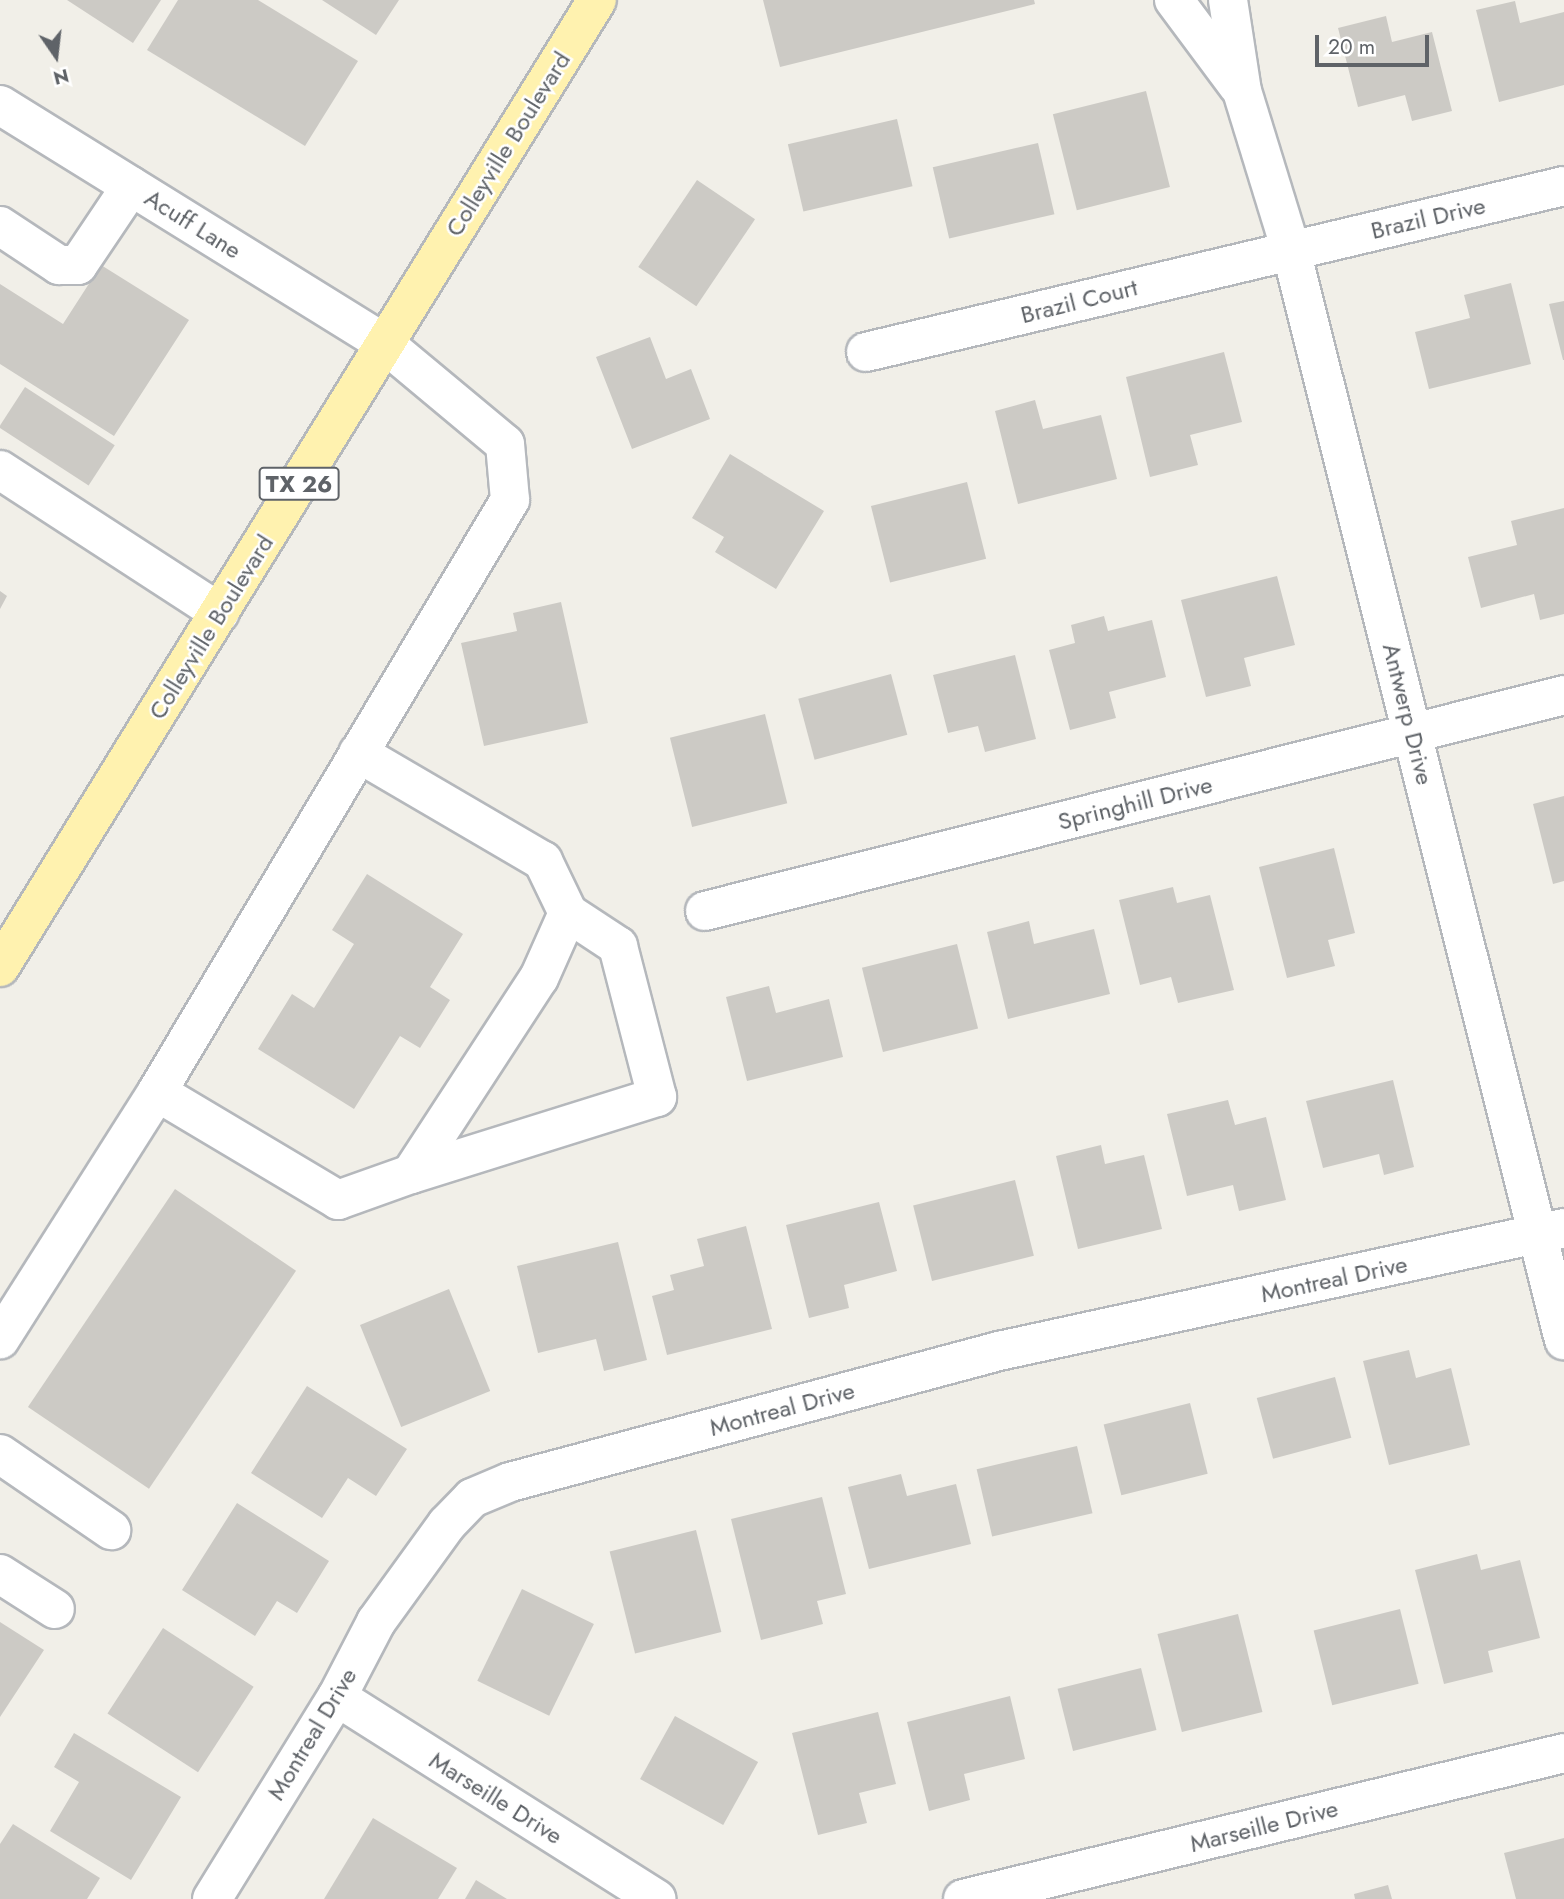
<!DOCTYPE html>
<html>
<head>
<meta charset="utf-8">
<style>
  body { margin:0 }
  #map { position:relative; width:1564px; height:1899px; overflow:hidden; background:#f1efe8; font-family:Jost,sans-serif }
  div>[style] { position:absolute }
  .building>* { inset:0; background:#cccac5; transform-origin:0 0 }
  .roads { filter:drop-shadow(2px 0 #b5b8bc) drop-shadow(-2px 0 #b5b8bc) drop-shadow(0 2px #b5b8bc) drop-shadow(0 -2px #b5b8bc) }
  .minor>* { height:38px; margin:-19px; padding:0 19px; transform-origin:19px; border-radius:19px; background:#fff }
  .major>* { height:38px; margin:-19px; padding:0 19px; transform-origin:19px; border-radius:19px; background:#fff2af }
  span { translate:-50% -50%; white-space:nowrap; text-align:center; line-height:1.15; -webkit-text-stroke:5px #fff; paint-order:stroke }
  .shield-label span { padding:2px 5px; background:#fff; border:2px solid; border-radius:5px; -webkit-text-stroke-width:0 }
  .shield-label { font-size:23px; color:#5f6368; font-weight:700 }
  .street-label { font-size:24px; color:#5f6368 }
  .north { position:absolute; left:21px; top:21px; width:70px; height:70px; -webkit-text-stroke:5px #fff; paint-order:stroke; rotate:166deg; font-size:19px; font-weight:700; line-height:28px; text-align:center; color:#5f6368 }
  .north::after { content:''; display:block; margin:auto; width:24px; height:32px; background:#5f6368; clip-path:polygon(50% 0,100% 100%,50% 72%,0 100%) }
  .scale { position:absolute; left:1315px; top:35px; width:114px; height:32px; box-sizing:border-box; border:4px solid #5f6368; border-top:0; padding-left:9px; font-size:21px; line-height:24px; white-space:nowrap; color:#5f6368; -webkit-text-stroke:5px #fff; paint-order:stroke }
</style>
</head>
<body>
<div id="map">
  <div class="building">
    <div style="clip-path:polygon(67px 0,161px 0,133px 43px)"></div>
    <div style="clip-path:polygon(178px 0,258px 0,358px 61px,305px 146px,147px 50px)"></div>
    <div style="clip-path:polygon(322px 0,399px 0,376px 35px)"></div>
    <div style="clip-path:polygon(763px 0,1034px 0,1035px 4px,780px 67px)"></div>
    <div style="clip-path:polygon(1515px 1px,1520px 23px,1564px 12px,1564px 85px,1499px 102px,1476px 10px)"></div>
    <div style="clip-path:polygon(1386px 16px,1392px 42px,1432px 32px,1452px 111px,1412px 121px,1405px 95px,1358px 107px,1338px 28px)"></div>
    <div style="left:1146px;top:91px;width:99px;height:96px;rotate:76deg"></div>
    <div style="left:897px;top:119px;width:69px;height:112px;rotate:77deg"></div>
    <div style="left:1038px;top:143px;width:73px;height:108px;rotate:77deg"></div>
    <div style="left:697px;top:180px;width:70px;height:105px;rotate:34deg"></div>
    <div style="clip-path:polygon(101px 265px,189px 320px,114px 436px,0 364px,0 284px,63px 324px)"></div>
    <div style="clip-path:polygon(1511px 283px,1531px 364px,1429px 389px,1415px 332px,1470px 318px,1464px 295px)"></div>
    <div style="clip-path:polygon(1564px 301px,1564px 360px,1563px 360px,1549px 304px)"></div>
    <div style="clip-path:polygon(650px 337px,666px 379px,691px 369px,710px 419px,632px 449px,596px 357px)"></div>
    <div style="clip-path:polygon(1224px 352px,1242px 422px,1190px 435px,1198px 465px,1150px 477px,1126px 377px)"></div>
    <div style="left:25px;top:387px;width:107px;height:48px;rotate:33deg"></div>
    <div style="clip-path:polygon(1035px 400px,1043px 429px,1101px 415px,1117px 479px,1018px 504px,995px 411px)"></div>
    <div style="clip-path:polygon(730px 454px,824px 511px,776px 589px,715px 552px,724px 537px,692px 518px)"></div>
    <div style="left:967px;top:482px;width:79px;height:99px;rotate:76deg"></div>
    <div style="clip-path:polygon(1564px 508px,1564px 614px,1540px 620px,1534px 594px,1481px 608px,1468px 557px,1517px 545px,1511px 521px)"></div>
    <div style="clip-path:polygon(1277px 576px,1295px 645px,1244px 658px,1251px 686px,1206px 697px,1181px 600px)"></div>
    <div style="clip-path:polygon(0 591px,7px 596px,0 609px)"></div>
    <div style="clip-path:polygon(561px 602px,588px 723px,484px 746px,461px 643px,517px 631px,513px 613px)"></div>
    <div style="clip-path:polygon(1104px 616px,1108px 631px,1152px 620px,1166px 677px,1109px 692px,1116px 718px,1070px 730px,1049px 650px,1075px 643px,1071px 625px)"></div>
    <div style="clip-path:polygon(1015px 655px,1036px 739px,985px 752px,978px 726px,948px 733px,933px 675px)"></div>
    <div style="left:891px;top:674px;width:63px;height:96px;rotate:75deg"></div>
    <div style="left:765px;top:714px;width:92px;height:98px;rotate:76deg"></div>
    <div style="clip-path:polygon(1564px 796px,1564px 881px,1553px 884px,1533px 804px)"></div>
    <div style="clip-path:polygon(1334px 848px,1355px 933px,1328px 940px,1335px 966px,1287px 978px,1259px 867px)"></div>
    <div style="clip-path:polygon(367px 874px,463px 934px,430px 987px,450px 1000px,420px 1048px,400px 1036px,354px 1109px,258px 1049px,292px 994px,314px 1008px,354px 944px,332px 930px)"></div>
    <div style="clip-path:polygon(1173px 887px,1177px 903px,1210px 895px,1234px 990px,1178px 1003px,1171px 977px,1140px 985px,1119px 900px)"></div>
    <div style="clip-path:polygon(1029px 921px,1034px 944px,1094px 929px,1110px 994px,1008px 1019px,987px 932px)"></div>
    <div style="left:957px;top:944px;width:87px;height:98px;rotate:76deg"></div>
    <div style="clip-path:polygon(769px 986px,776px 1013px,829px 999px,843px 1057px,747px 1081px,726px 997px)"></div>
    <div style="clip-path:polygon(1393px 1080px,1414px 1167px,1384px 1175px,1379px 1154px,1323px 1168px,1306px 1101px)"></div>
    <div style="clip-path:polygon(1228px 1100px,1235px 1125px,1266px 1117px,1286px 1200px,1239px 1211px,1233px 1185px,1187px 1196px,1167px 1114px)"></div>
    <div style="clip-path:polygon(1101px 1145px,1105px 1164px,1144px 1155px,1162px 1229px,1078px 1249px,1056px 1156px)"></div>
    <div style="left:1015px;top:1180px;width:78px;height:105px;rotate:76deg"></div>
    <div style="left:175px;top:1189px;width:146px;height:263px;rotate:34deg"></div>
    <div style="clip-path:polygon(879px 1202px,897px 1271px,844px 1285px,849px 1308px,809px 1318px,786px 1225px)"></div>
    <div style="clip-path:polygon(746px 1226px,772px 1329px,667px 1355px,652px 1296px,674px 1290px,670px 1275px,704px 1266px,697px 1239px)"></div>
    <div style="clip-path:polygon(618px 1242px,647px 1360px,604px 1371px,596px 1339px,538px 1353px,517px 1266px)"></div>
    <div style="left:449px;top:1289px;width:110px;height:96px;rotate:68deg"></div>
    <div style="clip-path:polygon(1409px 1350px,1416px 1378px,1451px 1368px,1470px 1445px,1389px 1465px,1363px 1361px)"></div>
    <div style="left:1335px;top:1377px;width:63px;height:81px;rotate:75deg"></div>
    <div style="clip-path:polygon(307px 1386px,407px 1449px,376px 1496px,348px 1478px,322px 1518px,251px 1473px)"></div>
    <div style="left:1190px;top:1403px;width:73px;height:89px;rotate:76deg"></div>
    <div style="left:1077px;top:1446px;width:69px;height:103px;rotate:77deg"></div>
    <div style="clip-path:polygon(901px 1474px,907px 1496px,956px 1484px,971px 1544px,869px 1569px,848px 1487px)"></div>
    <div style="clip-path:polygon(822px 1497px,846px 1594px,817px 1601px,823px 1624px,761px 1640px,731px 1519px)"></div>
    <div style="clip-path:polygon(237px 1503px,329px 1561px,297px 1613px,277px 1601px,255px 1636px,182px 1590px)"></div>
    <div style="left:696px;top:1530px;width:105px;height:89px;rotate:76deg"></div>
    <div style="clip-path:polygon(1477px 1554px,1481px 1570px,1520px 1560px,1540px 1638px,1488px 1651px,1493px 1672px,1444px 1684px,1415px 1570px)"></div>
    <div style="left:522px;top:1589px;width:80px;height:102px;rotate:26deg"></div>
    <div style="left:1400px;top:1609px;width:77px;height:89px;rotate:76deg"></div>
    <div style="left:1238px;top:1614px;width:101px;height:83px;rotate:76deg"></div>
    <div style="clip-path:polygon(0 1622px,44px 1650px,0 1717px)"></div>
    <div style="left:163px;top:1628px;width:108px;height:102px;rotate:33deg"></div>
    <div style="left:1141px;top:1668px;width:64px;height:86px;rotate:76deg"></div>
    <div style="clip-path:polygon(1010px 1696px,1025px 1759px,964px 1774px,970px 1800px,929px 1811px,907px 1722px)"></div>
    <div style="clip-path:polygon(878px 1712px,896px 1784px,859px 1793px,867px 1823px,818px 1835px,792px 1733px)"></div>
    <div style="left:675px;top:1716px;width:95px;height:72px;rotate:29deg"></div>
    <div style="clip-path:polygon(74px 1733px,181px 1797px,131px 1880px,50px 1831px,79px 1782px,54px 1767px)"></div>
    <div style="clip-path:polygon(373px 1818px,457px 1868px,438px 1899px,324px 1899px)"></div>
    <div style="clip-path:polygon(13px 1824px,100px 1878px,87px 1899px,0 1899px,0 1844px)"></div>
    <div style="clip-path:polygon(1564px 1838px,1564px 1899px,1516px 1899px,1504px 1853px)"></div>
    <div style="clip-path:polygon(476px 1880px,507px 1899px,465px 1899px)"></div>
    <div style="clip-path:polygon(1388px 1885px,1392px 1899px,1355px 1899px,1354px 1894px)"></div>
  </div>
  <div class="roads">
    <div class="minor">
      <div style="left:1174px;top:0;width:107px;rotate:53.3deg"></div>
      <div style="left:1228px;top:0;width:92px;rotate:81.3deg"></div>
      <div style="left:1242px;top:91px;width:166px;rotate:72.9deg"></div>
      <div style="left:1291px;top:250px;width:1124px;rotate:75.94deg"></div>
      <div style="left:0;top:105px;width:453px;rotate:31.8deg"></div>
      <div style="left:385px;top:344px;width:156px;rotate:39.8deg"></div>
      <div style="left:505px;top:444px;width:56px;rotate:84.9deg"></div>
      <div style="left:510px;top:500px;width:689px;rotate:120.81deg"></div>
      <div style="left:157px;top:1092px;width:293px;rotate:122.4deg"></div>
      <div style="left:0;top:226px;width:71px;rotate:33.5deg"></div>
      <div style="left:59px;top:265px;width:19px"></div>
      <div style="left:78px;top:265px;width:95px;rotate:-56.1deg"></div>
      <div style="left:866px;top:352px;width:717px;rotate:-13.38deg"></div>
      <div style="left:0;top:470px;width:262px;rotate:33deg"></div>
      <div style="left:705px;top:911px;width:886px;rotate:-14.11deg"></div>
      <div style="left:157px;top:1092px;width:211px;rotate:30.8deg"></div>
      <div style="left:338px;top:1200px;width:77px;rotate:-19.6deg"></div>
      <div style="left:411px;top:1174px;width:234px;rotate:-56.9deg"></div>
      <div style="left:539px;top:978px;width:71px;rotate:-66deg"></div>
      <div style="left:568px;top:913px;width:58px;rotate:-115.7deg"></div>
      <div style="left:543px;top:861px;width:214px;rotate:-149.7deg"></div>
      <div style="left:411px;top:1174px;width:258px;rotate:-17.4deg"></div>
      <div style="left:657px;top:1097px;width:156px;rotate:-104.5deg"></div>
      <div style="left:618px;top:946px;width:60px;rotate:-146.6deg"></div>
      <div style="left:0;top:1454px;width:135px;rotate:34.4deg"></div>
      <div style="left:0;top:1574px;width:65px;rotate:32.5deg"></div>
      <div style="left:337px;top:1697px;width:378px;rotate:32.3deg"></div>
      <div style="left:212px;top:1899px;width:238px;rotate:-58.3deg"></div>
      <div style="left:337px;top:1697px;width:85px;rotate:-62.5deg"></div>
      <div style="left:376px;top:1622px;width:121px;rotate:-54.1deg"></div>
      <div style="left:447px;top:1524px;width:36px;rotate:-46deg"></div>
      <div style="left:472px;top:1498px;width:41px;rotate:-22.8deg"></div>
      <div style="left:510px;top:1482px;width:506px;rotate:-15deg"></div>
      <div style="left:999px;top:1351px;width:578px;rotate:-12.28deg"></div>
      <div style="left:963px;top:1899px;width:618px;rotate:-13.65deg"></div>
    </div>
    <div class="major">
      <div style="left:0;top:967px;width:1136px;rotate:-58.31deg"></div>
    </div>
  </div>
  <div class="shield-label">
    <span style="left:299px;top:484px">TX 26</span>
  </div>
  <div class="street-label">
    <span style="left:508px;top:144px;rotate:-58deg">Colleyville Boulevard</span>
    <span style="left:1428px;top:218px;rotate:-13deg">Brazil Drive</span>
    <span style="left:193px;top:224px;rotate:32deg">Acuff Lane</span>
    <span style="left:1079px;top:301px;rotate:-14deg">Brazil Court</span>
    <span style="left:211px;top:627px;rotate:-58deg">Colleyville Boulevard</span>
    <span style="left:1408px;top:714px;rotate:76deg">Antwerp Drive</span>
    <span style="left:1135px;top:803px;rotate:-14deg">Springhill Drive</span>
    <span style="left:1334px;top:1279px;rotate:-12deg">Montreal Drive</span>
    <span style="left:782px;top:1409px;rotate:-15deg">Montreal Drive</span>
    <span style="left:312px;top:1734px;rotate:-59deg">Montreal Drive</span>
    <span style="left:496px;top:1798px;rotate:32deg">Marseille Drive</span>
    <span style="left:1264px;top:1826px;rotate:-14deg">Marseille Drive</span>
  </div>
  <div class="north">N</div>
  <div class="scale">20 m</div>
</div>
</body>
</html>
